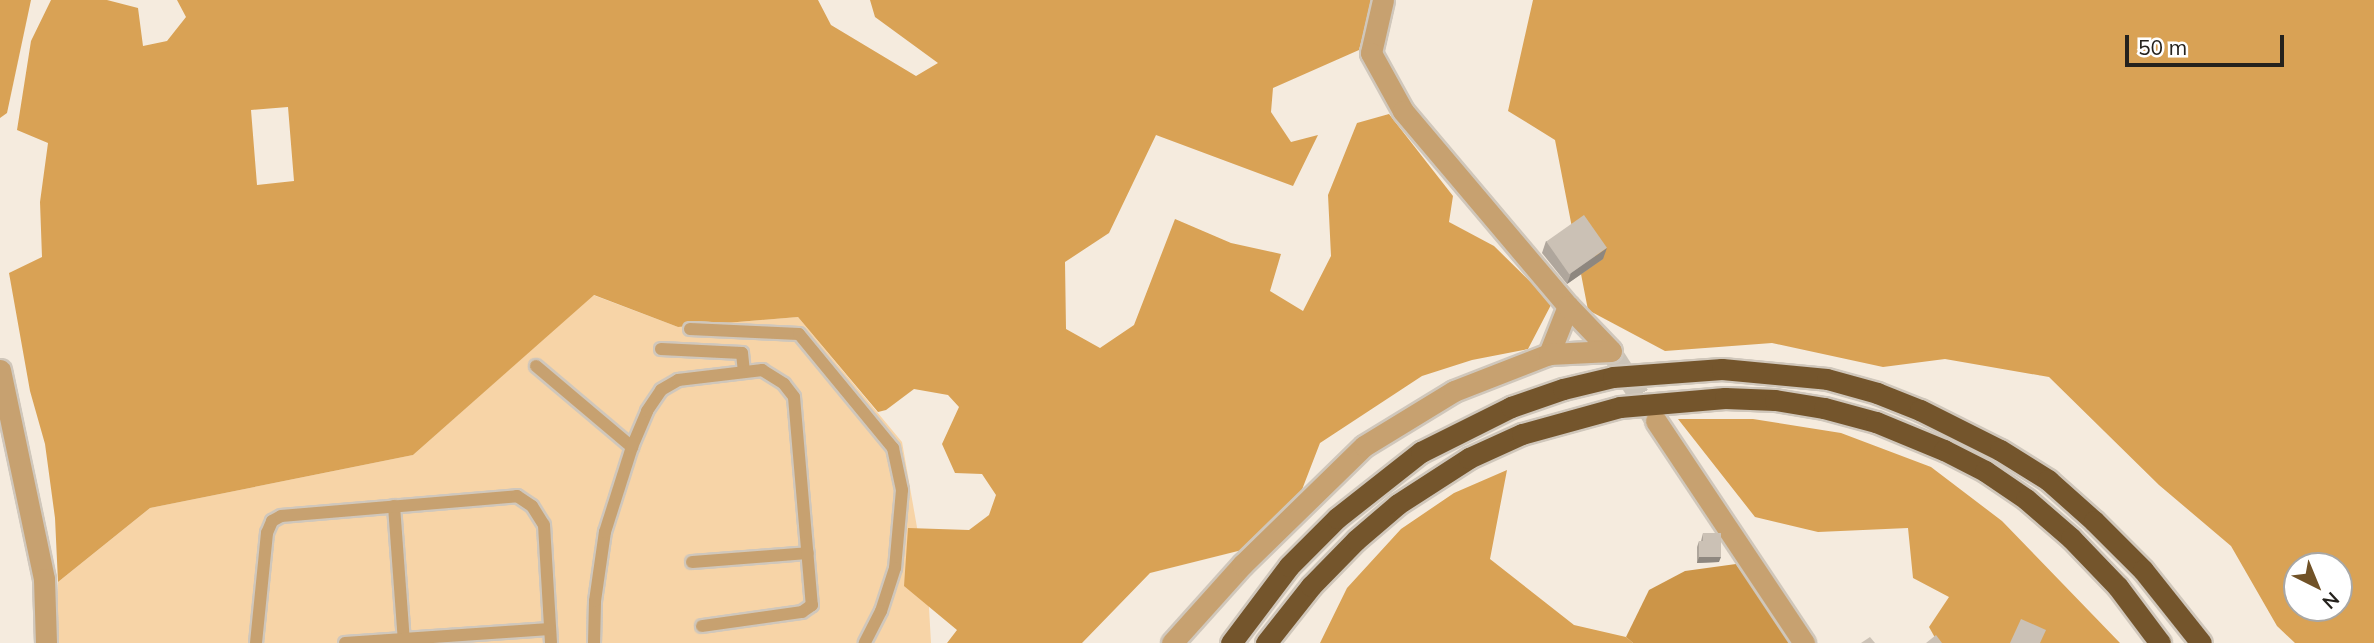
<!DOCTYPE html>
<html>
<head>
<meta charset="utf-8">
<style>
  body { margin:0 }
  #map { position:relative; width:2374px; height:643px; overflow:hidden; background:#f5ebde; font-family:Mulish,sans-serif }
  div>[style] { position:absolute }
  .green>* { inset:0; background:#f7d4a7 }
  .forest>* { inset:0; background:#d9a255 }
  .water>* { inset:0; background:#cc9548 }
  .street-tunnel>* { height:21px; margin-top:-10.5px; transform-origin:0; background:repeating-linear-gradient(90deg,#cbc3b7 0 21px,transparent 0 31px) }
  .roads { filter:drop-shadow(2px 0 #d0c7bb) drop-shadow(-2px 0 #d0c7bb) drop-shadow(0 2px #d0c7bb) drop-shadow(0 -2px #d0c7bb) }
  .lane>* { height:12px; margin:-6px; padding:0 6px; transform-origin:6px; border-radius:6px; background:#c7a170 }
  .street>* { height:21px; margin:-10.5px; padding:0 10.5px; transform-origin:10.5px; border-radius:10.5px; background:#c7a170 }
  .highway>* { height:21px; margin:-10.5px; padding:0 10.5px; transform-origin:10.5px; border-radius:10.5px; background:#74552c }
  .wall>* { inset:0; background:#afa69c }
  .shaded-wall>* { inset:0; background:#8e877f }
  .building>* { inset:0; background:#cbc1b5; transform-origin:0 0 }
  span { translate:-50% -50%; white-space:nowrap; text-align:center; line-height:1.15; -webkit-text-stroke:6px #fff; paint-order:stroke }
  .north { position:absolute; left:2283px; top:552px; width:70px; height:70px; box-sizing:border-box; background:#fff; border:2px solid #a8a7a5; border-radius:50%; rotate:137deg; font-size:19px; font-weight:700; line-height:28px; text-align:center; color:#25221d }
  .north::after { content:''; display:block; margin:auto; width:24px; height:32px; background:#715227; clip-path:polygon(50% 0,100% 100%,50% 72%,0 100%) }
  .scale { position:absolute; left:2125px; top:35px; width:159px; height:32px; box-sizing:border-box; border:4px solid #25221d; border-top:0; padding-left:9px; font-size:21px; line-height:24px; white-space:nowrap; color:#25221d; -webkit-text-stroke:5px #fff; paint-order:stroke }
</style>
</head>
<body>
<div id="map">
  <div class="green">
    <div style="clip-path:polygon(593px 295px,678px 327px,798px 317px,902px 442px,928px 590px,931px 643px,57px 643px,58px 582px,150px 508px,413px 455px)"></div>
  </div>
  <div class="forest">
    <div style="clip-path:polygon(0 0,31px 0,7px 113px,0 118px)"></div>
    <div style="clip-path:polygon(evenodd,51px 0,107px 0,138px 8px,143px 46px,167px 41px,186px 17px,177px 0,818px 0,831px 25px,916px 76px,938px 63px,875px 17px,870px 0,1373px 0,1359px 50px,1273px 88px,1271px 112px,1291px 142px,1318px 135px,1293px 186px,1156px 135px,1109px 233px,1065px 262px,1066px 329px,1100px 348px,1134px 325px,1175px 219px,1231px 243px,1281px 254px,1270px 291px,1303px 311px,1331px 256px,1328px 195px,1357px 123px,1389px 114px,1453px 196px,1449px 222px,1494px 246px,1552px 303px,1528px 349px,1472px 360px,1422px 376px,1320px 443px,1298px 500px,1254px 547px,1150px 573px,1082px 643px,947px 643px,957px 630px,904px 586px,908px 528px,969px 530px,989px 515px,996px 495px,982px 474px,955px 473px,942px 444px,959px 407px,948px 395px,914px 389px,886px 410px,878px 412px,798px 317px,678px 327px,594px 295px,413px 455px,150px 508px,58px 582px,55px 518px,45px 444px,30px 391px,9px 273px,42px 257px,40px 202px,48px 143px,17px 130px,31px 41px,51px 0,288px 107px,294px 181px,257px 185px,251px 110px,288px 107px)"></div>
    <div style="clip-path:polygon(evenodd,1533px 0,2374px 0,2374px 643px,2295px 643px,2277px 626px,2231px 546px,2159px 485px,2049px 377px,1945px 359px,1883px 367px,1772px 343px,1665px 351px,1588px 310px,1555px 140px,1508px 111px,1533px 0,2297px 566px,2339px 566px,2339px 608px,2297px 608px,2297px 566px)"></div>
    <div style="clip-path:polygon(1678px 419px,1753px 419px,1841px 433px,1931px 467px,2002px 521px,2120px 643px,1938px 643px,1929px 627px,1949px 597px,1913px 578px,1908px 528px,1818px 532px,1755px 517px)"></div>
    <div style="clip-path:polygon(1507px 470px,1490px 559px,1574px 625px,1626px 637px,1633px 643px,1320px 643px,1347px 588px,1401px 529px,1454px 493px)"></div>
  </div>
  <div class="water">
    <div style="clip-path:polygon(1736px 564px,1792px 643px,1633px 643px,1626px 637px,1649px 590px,1685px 571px)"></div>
  </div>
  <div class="street-tunnel">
    <div style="left:1611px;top:351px;width:78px;rotate:57.5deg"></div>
  </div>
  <div class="roads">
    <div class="lane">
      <div style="left:690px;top:329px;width:109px;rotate:2.6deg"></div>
      <div style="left:799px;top:334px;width:148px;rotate:50.5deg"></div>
      <div style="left:893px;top:448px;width:43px;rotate:77.9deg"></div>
      <div style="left:902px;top:490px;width:78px;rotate:95.1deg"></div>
      <div style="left:895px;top:568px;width:45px;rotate:108deg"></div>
      <div style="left:881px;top:611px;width:36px;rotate:117deg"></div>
      <div style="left:661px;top:349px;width:81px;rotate:2.8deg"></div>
      <div style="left:742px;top:353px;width:19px;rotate:84deg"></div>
      <div style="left:536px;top:366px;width:126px;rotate:40.2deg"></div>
      <div style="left:394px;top:506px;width:137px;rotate:85.8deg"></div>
      <div style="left:692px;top:562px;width:116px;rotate:-4.4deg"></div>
      <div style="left:256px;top:643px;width:111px;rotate:-84.3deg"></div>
      <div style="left:267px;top:533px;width:13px;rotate:-67deg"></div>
      <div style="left:272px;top:521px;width:10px;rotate:-29deg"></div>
      <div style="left:281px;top:516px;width:237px;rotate:-4.8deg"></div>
      <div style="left:517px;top:496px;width:18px;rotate:34deg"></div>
      <div style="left:532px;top:506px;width:22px;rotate:58deg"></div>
      <div style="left:544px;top:525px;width:118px;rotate:86.6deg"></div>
      <div style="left:345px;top:643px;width:205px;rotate:-3.9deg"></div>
      <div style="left:594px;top:643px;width:42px;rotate:-88.6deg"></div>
      <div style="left:595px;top:601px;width:70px;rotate:-81.8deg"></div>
      <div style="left:605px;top:532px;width:89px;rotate:-72.4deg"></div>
      <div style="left:632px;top:447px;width:39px;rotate:-67deg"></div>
      <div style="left:647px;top:411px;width:25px;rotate:-56deg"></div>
      <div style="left:661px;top:390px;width:20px;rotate:-30deg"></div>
      <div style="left:678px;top:380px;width:85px;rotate:-6.8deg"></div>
      <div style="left:762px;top:370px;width:26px;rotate:32deg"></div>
      <div style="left:784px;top:384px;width:16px;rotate:52deg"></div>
      <div style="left:794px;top:397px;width:209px;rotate:85.1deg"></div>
      <div style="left:812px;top:605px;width:12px;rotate:145deg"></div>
      <div style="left:802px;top:612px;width:101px;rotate:172deg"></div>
    </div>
    <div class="street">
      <div style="left:1383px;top:0;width:54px;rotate:102.8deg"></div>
      <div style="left:1371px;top:53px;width:66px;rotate:61.1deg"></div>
      <div style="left:1403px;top:111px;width:255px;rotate:49.8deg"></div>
      <div style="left:1568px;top:306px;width:52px;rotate:111.6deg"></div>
      <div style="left:1568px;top:306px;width:62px;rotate:46.3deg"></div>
      <div style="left:0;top:370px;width:214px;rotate:78.1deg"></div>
      <div style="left:44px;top:579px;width:64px;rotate:88.2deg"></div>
      <div style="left:1656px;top:421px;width:267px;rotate:56.3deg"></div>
      <div style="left:1172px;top:643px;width:105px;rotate:-48.1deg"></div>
      <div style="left:1242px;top:565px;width:170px;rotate:-44.3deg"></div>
      <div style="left:1364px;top:446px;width:105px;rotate:-31.4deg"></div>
      <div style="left:1454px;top:391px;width:102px;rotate:-21.3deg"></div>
      <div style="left:1549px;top:354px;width:62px;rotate:-2.8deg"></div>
    </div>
    <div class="highway">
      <div style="left:1231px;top:643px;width:96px;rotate:-53deg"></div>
      <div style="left:1289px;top:566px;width:68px;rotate:-45deg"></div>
      <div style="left:1337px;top:518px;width:107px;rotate:-38.2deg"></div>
      <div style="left:1421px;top:452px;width:101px;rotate:-26.6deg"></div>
      <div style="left:1511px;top:407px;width:55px;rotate:-19.1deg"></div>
      <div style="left:1563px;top:389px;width:51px;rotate:-13.5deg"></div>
      <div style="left:1613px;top:377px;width:109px;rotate:-4.2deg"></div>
      <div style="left:1722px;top:369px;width:105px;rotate:5.4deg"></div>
      <div style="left:1827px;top:379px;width:52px;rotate:15.6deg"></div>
      <div style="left:1877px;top:393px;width:46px;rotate:21.6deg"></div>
      <div style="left:1920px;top:410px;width:89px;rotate:26.6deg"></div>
      <div style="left:2000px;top:450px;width:57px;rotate:32deg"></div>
      <div style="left:2048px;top:480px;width:62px;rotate:41.7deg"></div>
      <div style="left:2094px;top:521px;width:69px;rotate:45deg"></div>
      <div style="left:2143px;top:570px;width:93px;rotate:51.5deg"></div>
      <div style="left:1266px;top:643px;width:73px;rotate:-51.7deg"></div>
      <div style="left:1311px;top:586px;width:64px;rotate:-45.6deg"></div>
      <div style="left:1356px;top:540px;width:55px;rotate:-40.6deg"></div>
      <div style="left:1398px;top:504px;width:85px;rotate:-32.9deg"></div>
      <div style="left:1469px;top:458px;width:58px;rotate:-24.4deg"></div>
      <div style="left:1522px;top:434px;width:102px;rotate:-15.4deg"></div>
      <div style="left:1620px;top:407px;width:105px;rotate:-4.9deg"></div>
      <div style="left:1725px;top:398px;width:50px;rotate:2.3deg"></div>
      <div style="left:1775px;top:400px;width:50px;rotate:9.3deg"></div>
      <div style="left:1824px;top:408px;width:54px;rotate:15.1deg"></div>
      <div style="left:1876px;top:422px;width:74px;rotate:22.4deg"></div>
      <div style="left:1944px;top:450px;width:46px;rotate:27.1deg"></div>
      <div style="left:1985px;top:471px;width:50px;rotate:34.3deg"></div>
      <div style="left:2026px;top:499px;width:60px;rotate:40.9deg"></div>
      <div style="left:2071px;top:538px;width:68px;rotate:46.2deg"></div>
      <div style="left:2118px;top:587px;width:70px;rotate:53.1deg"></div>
    </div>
  </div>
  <div class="wall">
    <div style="clip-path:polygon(1546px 241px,1603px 259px,1567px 284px,1542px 253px)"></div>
    <div style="clip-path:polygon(1703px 533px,1719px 562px,1697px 563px,1697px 547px,1699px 541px,1701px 541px)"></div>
  </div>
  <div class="shaded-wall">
    <div style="clip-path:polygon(1607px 248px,1603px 259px,1567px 284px,1571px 273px)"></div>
    <div style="clip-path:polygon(1699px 557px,1721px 557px,1719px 562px,1697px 563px)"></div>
  </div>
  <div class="building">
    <div style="left:1584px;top:215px;width:40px;height:46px;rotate:55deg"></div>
    <div style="clip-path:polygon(1703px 533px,1721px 533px,1721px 557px,1699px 557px,1699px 541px,1703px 541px)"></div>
    <div style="clip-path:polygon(2021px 619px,2046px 630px,2040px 643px,2010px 643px)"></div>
    <div style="clip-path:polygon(1936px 635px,1942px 643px,1926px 643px)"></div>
    <div style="clip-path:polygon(1870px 637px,1875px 643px,1861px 643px)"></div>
  </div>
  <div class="north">N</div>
  <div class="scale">50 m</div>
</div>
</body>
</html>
